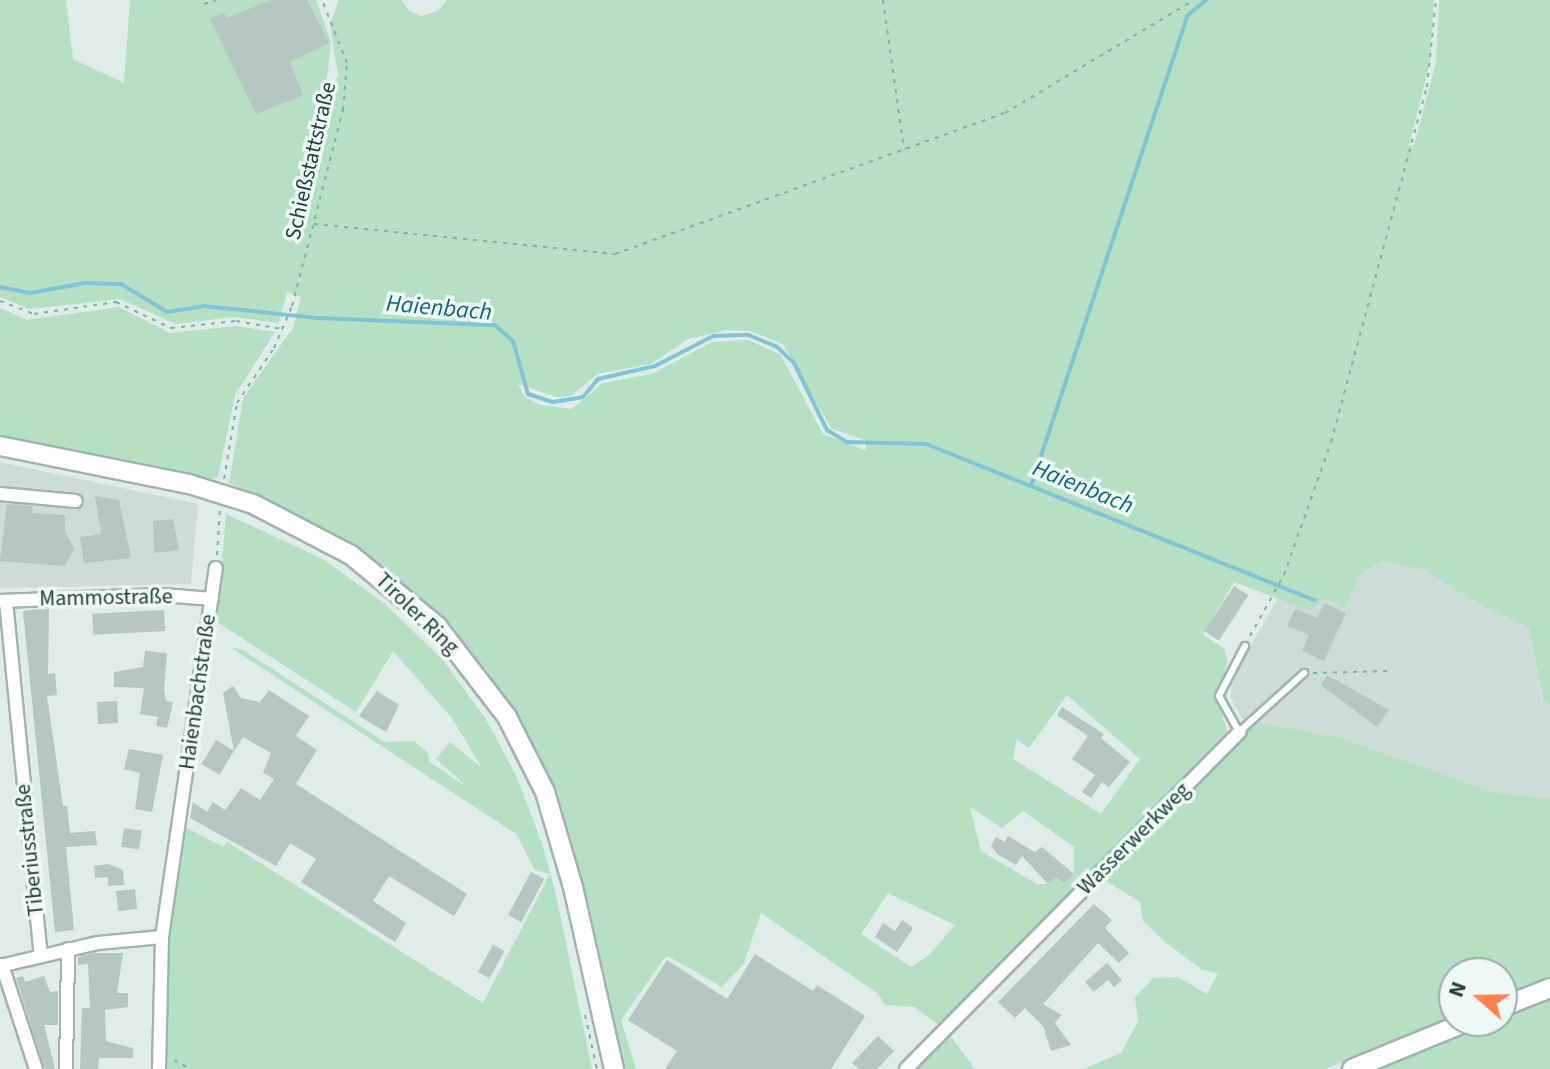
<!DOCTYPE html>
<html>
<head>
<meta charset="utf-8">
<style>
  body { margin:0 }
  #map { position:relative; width:1550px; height:1069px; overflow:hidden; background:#dfece7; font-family:"Source Sans 3",sans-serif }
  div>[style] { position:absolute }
  .built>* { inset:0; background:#cddcd6 }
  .green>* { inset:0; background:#b5e0c3 }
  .stream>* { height:4px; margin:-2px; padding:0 2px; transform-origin:2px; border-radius:2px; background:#80c4d8 }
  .building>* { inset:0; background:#b4c7c0; transform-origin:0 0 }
  .path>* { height:2px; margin-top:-1px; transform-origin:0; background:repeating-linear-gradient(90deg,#7cb3a5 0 4px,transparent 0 10px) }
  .roads { filter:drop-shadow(2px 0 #a1b4af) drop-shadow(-2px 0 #a1b4af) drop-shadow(0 2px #a1b4af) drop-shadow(0 -2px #a1b4af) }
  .lane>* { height:6px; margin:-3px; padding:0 3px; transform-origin:3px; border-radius:3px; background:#fff }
  .street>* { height:12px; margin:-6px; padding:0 6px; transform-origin:6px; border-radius:6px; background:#fff }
  .secondary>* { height:18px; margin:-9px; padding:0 9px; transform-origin:9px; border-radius:9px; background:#fff }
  span { translate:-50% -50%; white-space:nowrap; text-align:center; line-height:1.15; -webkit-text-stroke:7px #f0f8f5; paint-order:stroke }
  .street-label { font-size:22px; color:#1e3e37 }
  .water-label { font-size:24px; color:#126680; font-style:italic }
  .north { position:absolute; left:1438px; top:957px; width:80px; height:80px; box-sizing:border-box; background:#f0f8f5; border:2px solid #9caea9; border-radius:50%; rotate:290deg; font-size:22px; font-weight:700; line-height:32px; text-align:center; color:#1e3e37 }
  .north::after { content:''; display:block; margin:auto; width:28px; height:36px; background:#ff824a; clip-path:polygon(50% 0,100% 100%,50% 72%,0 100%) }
</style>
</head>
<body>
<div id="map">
  <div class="built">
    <div style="clip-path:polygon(0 462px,198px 504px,191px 584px,0 588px)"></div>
    <div style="clip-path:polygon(1384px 561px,1426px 569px,1478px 604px,1529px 628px,1542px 701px,1550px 706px,1550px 799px,1493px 792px,1341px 738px,1243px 720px,1231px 699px,1231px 679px,1278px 599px,1310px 610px,1325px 599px,1345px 608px,1359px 575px)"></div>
  </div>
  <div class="green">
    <div style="clip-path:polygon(evenodd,0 0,66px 0,73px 59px,124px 83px,130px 0,316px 0,331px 42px,325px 97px,338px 76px,330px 24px,339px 0,402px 0,408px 10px,421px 16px,438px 11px,447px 0,1434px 0,1430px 62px,1409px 146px,1414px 145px,1436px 63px,1439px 0,1550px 0,1550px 706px,1543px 701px,1529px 628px,1478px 604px,1426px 570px,1383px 561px,1359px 575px,1345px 608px,1325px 599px,1310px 611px,1234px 582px,1203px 635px,1224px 648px,1228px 663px,1216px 696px,1227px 730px,1224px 743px,940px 1026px,914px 1007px,885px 1005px,877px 993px,761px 913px,743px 965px,722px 987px,668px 956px,663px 960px,621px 1020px,636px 1069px,625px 1069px,568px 830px,534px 747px,488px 673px,438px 615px,369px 557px,294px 512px,229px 483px,243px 398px,293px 328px,301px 297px,287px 292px,279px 323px,233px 317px,176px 324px,120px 299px,29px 309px,0 297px,0 0,727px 330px,750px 331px,783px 344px,831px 428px,867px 441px,865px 450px,823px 434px,780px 354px,748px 340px,712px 342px,652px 374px,603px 383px,572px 409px,540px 405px,525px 397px,518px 384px,556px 397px,571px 396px,597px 374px,651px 364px,688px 339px,727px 330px,0 0,1067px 695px,1140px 759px,1101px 814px,1013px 759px,1017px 740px,1029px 748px,1067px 695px,0 0,970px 807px,1002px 828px,1023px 811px,1074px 847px,1074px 874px,1063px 884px,1057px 877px,1048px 884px,1037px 884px,981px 851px,970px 807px,0 0,888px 893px,955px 925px,929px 955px,911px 967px,861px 934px,888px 893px)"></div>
    <div style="clip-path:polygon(119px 307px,170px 333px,236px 326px,275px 332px,235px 395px,218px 477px,211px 480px,0 436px,0 308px,27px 320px)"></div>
    <div style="clip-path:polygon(226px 514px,323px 559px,385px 604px,443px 660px,485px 718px,515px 773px,543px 846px,556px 895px,592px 1069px,165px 1069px,167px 943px,183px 826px,223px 847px,227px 842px,483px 1003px,550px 874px,535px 870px,516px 834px,230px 647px,243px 650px,385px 742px,414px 741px,428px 753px,430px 762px,462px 784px,466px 786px,436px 759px,450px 742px,482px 768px,452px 718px,393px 651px,356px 712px,217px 622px)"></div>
    <div style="clip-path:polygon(1255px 722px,1341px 738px,1493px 792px,1550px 799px,1550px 980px,1502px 998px,1502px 973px,1454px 973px,1454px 1017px,1325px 1069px,1084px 1069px,1121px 1053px,1138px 1021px,1135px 998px,1153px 978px,1178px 977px,1207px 994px,1218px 973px,1203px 970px,1166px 943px,1143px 921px,1140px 902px,1101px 878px)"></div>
    <div style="clip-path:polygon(1550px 997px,1550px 1069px,1370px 1069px,1489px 1021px,1502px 1021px,1502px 1016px)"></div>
    <div style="clip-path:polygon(949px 1034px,975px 1069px,914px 1069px)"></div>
  </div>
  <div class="stream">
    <div style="left:0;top:287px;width:31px;rotate:11deg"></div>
    <div style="left:30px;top:293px;width:56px;rotate:-10.3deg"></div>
    <div style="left:85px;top:283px;width:36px;rotate:2deg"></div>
    <div style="left:121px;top:284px;width:54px;rotate:31.3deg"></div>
    <div style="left:167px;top:312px;width:37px;rotate:-9deg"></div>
    <div style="left:204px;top:306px;width:114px;rotate:6.1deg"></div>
    <div style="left:317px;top:318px;width:178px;rotate:2.3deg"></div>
    <div style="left:495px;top:325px;width:24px;rotate:42deg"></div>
    <div style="left:513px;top:341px;width:55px;rotate:74.2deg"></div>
    <div style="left:528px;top:394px;width:26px;rotate:18deg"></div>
    <div style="left:553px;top:402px;width:30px;rotate:-9deg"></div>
    <div style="left:583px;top:397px;width:23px;rotate:-50deg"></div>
    <div style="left:598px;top:379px;width:58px;rotate:-12.8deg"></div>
    <div style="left:655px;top:366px;width:65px;rotate:-27.3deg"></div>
    <div style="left:713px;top:336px;width:35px;rotate:-2deg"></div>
    <div style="left:748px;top:335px;width:31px;rotate:22deg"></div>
    <div style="left:777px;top:347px;width:23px;rotate:43deg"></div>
    <div style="left:794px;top:363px;width:75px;rotate:63.8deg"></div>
    <div style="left:827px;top:430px;width:23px;rotate:31deg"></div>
    <div style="left:847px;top:442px;width:79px;rotate:1.5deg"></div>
    <div style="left:926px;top:444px;width:419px;rotate:21.9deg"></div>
    <div style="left:1031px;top:486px;width:495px;rotate:-71.6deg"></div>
    <div style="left:1187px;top:16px;width:25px;rotate:-40deg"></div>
  </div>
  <div class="building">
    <div style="clip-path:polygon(271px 0,307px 0,329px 43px,290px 62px,303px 95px,256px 114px,210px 19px,224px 13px,227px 18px)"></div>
    <div style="clip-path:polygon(95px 496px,119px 500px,131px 558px,84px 563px,80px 537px,101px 534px)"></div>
    <div style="clip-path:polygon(7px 504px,33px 506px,32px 513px,65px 515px,65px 531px,74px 549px,65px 566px,0 561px)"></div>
    <div style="clip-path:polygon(173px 519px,179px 550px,154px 553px,153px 521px)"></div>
    <div style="left:1234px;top:586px;width:17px;height:54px;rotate:33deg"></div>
    <div style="clip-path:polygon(1324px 603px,1346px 613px,1324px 661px,1302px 651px,1309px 635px,1287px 626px,1295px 609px,1317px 618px)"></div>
    <div style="clip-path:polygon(49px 608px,48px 674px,55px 673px,57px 695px,47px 696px,63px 806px,67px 806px,70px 833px,95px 831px,97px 845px,66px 847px,74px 930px,55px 932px,23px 611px)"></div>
    <div style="left:164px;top:610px;width:21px;height:72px;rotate:87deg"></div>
    <div style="clip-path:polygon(145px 651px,167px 653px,164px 689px,166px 701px,173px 702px,167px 728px,156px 726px,158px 717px,140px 714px,144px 688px,114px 687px,114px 672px,143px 667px)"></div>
    <div style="clip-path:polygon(1327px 675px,1389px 710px,1377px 727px,1321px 685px)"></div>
    <div style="clip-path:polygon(233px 686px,241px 698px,260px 702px,269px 690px,309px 716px,296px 736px,317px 750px,296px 784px,467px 894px,454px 916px,389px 876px,373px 901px,406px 923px,395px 942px,301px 882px,316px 859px,290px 843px,276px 866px,190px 818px,193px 802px,207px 812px,213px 802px,225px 810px,241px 788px,260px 800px,274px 779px,263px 773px,271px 753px,243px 737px,234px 751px,223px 693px)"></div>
    <div style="clip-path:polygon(377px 691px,399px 705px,386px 732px,359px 716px)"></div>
    <div style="left:117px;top:701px;width:22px;height:20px;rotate:87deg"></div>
    <div style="clip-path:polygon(1062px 707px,1104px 734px,1101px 738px,1130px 762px,1109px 787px,1102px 782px,1091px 798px,1082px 792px,1095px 775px,1072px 759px,1088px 736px,1057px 715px)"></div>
    <div style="left:216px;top:740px;width:21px;height:28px;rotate:31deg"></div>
    <div style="clip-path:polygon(129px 749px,163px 755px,152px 812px,135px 809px,140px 773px,124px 769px)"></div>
    <div style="left:124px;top:828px;width:18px;height:19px;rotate:9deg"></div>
    <div style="clip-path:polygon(1008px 836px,1035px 852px,1042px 847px,1074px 874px,1063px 884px,1057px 877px,1048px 884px,1022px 856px,1016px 865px,997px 854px,991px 846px,996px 837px,1005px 842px)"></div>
    <div style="clip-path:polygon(108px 864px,123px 870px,124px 885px,108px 886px,108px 877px,95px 878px,94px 866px)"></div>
    <div style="left:531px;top:872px;width:15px;height:49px;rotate:28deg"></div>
    <div style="left:135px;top:889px;width:20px;height:19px;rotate:84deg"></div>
    <div style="clip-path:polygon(1094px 904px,1112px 920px,1105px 928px,1129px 953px,1119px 963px,1098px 943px,1043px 1004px,1062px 1015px,1055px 1023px,1071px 1045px,1051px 1051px,1043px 1026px,1025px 1008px,1015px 1018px,998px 1002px)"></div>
    <div style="clip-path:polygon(902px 920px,913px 928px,897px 952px,875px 937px,883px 923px,895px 931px)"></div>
    <div style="left:493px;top:945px;width:13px;height:31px;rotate:29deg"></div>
    <div style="clip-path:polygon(94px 953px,123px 953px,117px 993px,128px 993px,128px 1007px,105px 1010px,106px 1041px,133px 1048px,133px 1058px,99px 1058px,98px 1069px,80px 1069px,82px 1008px,90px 1008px,88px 964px,78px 965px,78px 957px)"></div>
    <div style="clip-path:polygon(755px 954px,813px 991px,817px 985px,865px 1016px,831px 1069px,665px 1069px,677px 1051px,628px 1020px,667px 960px,727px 999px)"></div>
    <div style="clip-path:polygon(1107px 963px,1122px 980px,1114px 987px,1108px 980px,1094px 992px,1085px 982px)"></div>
    <div style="clip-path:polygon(23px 976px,25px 982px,44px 976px,50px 992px,58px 991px,58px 1025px,44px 1025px,55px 1069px,45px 1069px,16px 978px)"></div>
    <div style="clip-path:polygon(878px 1036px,894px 1051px,877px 1069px,859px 1069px,852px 1063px)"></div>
  </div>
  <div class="path">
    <div style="left:883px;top:0;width:151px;rotate:82deg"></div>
    <div style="left:204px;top:4px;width:13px;rotate:-18deg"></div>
    <div style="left:314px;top:224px;width:302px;rotate:5.7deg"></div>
    <div style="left:615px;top:254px;width:415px;rotate:-19.9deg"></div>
    <div style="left:1005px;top:113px;width:220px;rotate:-30.9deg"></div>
    <div style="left:0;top:301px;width:36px;rotate:21deg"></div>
    <div style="left:34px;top:314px;width:83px;rotate:-8.3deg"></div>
    <div style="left:116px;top:302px;width:61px;rotate:25.3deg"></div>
    <div style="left:171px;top:328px;width:65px;rotate:-6.1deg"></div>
    <div style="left:236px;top:321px;width:47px;rotate:9.9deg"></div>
    <div style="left:224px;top:479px;width:77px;rotate:-80.3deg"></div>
    <div style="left:237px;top:403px;width:66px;rotate:-56.1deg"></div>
    <div style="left:274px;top:348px;width:46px;rotate:-66.8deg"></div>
    <div style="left:292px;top:306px;width:203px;rotate:-75.4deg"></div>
    <div style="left:343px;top:110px;width:47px;rotate:-85.1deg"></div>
    <div style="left:347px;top:63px;width:68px;rotate:-111.6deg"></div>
    <div style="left:217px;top:555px;width:46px;rotate:-86.3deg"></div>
    <div style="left:1250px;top:636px;width:70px;rotate:-60.9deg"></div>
    <div style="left:1284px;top:575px;width:141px;rotate:-70.5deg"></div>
    <div style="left:1331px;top:442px;width:368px;rotate:-74.9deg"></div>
    <div style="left:1427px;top:87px;width:87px;rotate:-84.1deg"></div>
    <div style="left:1313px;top:673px;width:77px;rotate:-1.5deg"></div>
    <div style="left:585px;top:1015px;width:55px;rotate:77.5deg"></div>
    <div style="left:174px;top:1060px;width:18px;rotate:29deg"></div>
  </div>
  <div class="roads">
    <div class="lane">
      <div style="left:1245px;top:646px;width:56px;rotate:117.5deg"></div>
      <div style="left:1219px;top:696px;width:41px;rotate:60.9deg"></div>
      <div style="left:1239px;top:732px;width:88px;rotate:-42.2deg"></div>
    </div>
    <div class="street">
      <div style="left:0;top:494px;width:76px;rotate:5.3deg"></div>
      <div style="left:0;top:601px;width:163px;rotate:-2.1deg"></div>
      <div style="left:163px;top:595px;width:49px;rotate:4.7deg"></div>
      <div style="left:6px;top:601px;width:356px;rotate:84.4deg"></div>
      <div style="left:2px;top:965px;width:109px;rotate:71.9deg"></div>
      <div style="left:0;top:966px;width:101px;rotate:-13.2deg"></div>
      <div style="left:98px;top:943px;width:64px;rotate:-5.4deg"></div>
      <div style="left:66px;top:1069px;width:120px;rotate:-89deg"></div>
      <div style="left:159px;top:1069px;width:132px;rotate:-88.7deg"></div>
      <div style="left:162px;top:937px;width:373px;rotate:-81.7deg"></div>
      <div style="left:906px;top:1069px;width:474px;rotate:-45.3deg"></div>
    </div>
    <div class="secondary">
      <div style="left:0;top:446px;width:193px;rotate:11.4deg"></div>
      <div style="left:189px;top:484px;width:67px;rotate:17.4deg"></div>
      <div style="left:253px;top:504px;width:110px;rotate:27.5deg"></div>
      <div style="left:351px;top:555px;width:112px;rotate:39.5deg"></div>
      <div style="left:437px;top:626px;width:115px;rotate:52.4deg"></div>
      <div style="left:507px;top:717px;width:84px;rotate:63.1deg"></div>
      <div style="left:545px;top:792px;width:99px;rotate:73.6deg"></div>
      <div style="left:573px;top:887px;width:187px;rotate:77.3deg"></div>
      <div style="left:1502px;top:1007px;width:52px;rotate:-21.6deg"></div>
      <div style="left:1352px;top:1069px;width:126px;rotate:-22.3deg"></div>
    </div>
  </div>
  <div class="street-label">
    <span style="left:311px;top:161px;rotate:-77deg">Schießstattstraße</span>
    <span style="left:106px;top:598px;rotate:-1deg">Mammostraße</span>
    <span style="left:417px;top:614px;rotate:44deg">Tiroler Ring</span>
    <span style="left:198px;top:692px;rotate:-82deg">Haienbachstraße</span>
    <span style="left:1134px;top:839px;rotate:-45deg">Wasserwerkweg</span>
    <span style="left:30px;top:850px;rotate:-96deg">Tiberiusstraße</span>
  </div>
  <div class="water-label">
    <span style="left:439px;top:308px;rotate:5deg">Haienbach</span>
    <span style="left:1083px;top:487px;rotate:22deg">Haienbach</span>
  </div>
  <div class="north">N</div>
</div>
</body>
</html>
